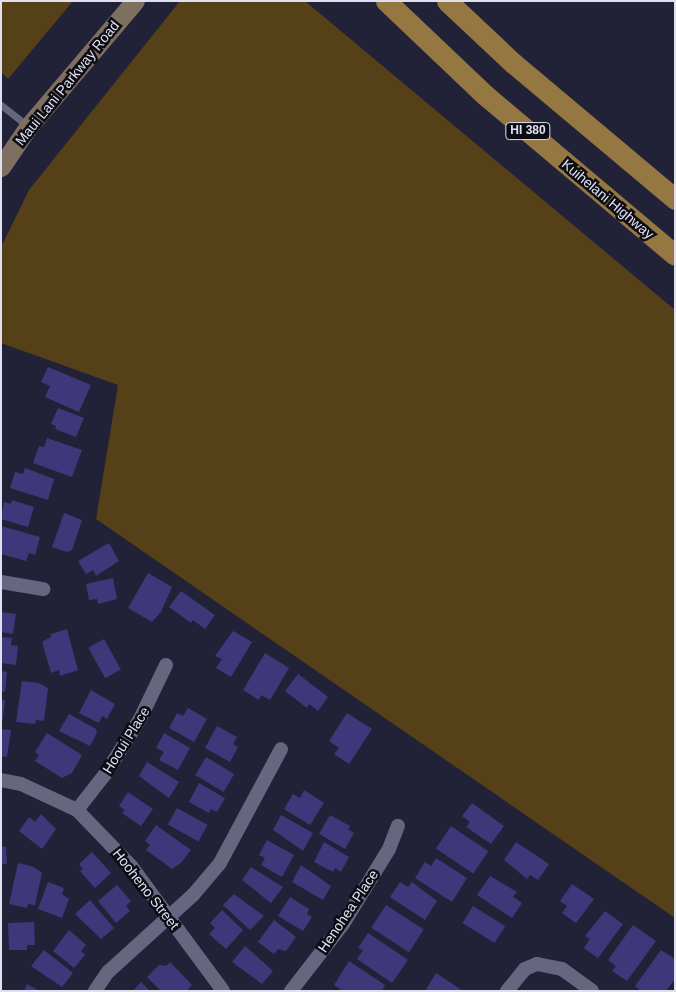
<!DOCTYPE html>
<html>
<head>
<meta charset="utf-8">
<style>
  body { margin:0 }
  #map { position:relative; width:676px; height:992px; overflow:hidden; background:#212137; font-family:Arial,sans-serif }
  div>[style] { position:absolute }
  .green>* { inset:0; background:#554018 }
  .building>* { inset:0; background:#3e387a; transform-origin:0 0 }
  .service>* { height:7px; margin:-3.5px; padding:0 3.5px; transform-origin:3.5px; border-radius:3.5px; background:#666680 }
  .minor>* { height:14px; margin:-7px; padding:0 7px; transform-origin:7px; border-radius:7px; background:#666680 }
  .secondary>* { height:19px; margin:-9.5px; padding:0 9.5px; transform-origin:9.5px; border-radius:9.5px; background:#7e6f60 }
  .primary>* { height:21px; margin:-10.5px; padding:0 10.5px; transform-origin:10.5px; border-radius:10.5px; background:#957741 }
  span { translate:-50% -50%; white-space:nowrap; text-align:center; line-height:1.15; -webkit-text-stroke:5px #0c0c15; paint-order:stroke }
  .shield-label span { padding:1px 4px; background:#0c0c15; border:1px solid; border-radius:4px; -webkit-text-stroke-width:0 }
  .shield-label { font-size:12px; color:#e0e0f0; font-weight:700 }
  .street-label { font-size:14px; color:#e0e0f0 }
  .frame { position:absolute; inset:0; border:2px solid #e0e0f0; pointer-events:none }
</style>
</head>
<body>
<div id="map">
  <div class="green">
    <div style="clip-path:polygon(1px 1px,73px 1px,8px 79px,1px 72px)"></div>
    <div style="clip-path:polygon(180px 1px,305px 1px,675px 310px,675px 918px,96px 519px,118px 385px,1px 343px,1px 247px,29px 190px)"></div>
  </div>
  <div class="building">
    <div style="clip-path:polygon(48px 367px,91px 385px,79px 412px,45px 397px,50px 386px,41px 382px)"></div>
    <div style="clip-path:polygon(58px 408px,84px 418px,76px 437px,55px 429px,56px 426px,51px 424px)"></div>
    <div style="clip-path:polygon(47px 438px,82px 450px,72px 477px,33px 463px,39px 446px,44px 447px)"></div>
    <div style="clip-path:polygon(25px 468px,54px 479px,48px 500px,10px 488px,15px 472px,23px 474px)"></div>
    <div style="clip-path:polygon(12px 500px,34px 507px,28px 527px,1px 519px,4px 502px,11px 504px)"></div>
    <div style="clip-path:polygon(64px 513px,82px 520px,72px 550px,67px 552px,52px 547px)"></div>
    <div style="clip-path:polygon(1px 526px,40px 537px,35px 555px,29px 553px,26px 561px,1px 554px)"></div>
    <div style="clip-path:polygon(109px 543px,119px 561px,96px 576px,93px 570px,86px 574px,78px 561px)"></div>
    <div style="clip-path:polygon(148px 573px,172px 587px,161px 612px,152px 622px,128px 608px)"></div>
    <div style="clip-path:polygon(113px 578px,117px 599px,98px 604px,97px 599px,89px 600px,86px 584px)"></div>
    <div style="clip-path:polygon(181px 591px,215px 615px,205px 629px,193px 620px,191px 623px,169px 607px)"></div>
    <div style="clip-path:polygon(1px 612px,16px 614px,13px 634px,1px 632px)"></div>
    <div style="clip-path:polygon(67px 629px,78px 670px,60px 676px,59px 670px,51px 673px,42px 642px,51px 637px,51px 634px)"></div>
    <div style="clip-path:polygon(233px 631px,252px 642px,231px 677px,216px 668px,222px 659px,215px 656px)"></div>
    <div style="clip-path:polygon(1px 637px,12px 638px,11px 645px,18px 646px,16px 665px,1px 663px)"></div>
    <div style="left:104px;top:639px;width:35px;height:18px;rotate:61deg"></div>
    <div style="clip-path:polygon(265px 653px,289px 668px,270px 700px,261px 695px,259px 700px,243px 690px)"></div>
    <div style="clip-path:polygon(1px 671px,7px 672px,5px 692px,1px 691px)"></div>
    <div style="clip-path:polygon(298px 674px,328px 697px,318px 711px,309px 704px,307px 708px,285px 691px)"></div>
    <div style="clip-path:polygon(22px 681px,39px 683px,48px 688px,44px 721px,36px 720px,35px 724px,16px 722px)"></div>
    <div style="clip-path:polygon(91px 690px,115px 704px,107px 719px,102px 716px,99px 723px,79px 713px)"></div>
    <div style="clip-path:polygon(1px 700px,5px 700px,3px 720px,1px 720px)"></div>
    <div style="clip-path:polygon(188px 708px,207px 719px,194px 742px,169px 728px,177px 713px,183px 716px)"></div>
    <div style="clip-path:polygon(347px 713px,372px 729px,349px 764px,334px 754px,339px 748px,329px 741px)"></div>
    <div style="clip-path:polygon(69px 714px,96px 729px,97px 733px,90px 746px,59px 731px)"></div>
    <div style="clip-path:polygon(217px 726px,237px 737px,233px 744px,238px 747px,230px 762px,205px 748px)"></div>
    <div style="clip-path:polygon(1px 729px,11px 730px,7px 757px,1px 756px)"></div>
    <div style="clip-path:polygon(47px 733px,82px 755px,72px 773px,62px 778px,35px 761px,39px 755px,35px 752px)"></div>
    <div style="clip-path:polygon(164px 733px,190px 748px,178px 770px,159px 760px,164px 752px,156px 748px)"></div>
    <div style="left:206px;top:757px;width:33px;height:21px;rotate:31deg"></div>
    <div style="clip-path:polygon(147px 762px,179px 782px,169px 798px,139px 776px)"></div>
    <div style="clip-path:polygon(199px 783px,225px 798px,217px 812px,211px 809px,209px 813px,189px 802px)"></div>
    <div style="clip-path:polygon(304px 790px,324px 803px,310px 825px,284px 809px,293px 794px,300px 798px)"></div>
    <div style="clip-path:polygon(128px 792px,153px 809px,141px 826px,122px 813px,125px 810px,119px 806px)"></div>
    <div style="clip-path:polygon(472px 803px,504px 826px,491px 844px,466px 827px,470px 822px,462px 816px)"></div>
    <div style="left:177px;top:808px;width:35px;height:19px;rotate:29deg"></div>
    <div style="clip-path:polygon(41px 814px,56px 829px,42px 849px,19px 831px,29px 817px,35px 822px)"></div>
    <div style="clip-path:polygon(281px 815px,313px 833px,303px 851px,273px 830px)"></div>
    <div style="clip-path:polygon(330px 815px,350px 826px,348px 829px,354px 833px,345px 849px,319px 834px)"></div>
    <div style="clip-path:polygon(156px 825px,191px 850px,181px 863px,172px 869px,146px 850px,150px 845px,145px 841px)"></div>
    <div style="left:451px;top:826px;width:45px;height:27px;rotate:34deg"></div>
    <div style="clip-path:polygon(267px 840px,294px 855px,282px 877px,261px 865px,265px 858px,259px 855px)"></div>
    <div style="clip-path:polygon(324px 842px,349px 857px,341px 872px,335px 868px,333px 872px,314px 862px)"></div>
    <div style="clip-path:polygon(516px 842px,549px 864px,538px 880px,530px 875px,527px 879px,504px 860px)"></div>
    <div style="clip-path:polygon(1px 846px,6px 847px,7px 864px,1px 864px)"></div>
    <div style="clip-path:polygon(92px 852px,111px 873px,95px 888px,80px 871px,83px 869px,79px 864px)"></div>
    <div style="clip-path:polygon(436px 858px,467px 878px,452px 902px,415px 878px,425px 862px,431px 866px)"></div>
    <div style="clip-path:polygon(18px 863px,34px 867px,42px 873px,35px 905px,28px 904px,27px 908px,9px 904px)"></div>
    <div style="clip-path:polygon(301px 865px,331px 886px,323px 900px,292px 882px)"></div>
    <div style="clip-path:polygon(251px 867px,283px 887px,271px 903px,242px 880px)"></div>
    <div style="clip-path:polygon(490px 876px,517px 892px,513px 897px,522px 903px,512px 918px,477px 895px)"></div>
    <div style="clip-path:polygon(48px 882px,64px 888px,62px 894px,69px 899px,62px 918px,38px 909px)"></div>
    <div style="clip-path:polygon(400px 882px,408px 887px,412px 882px,437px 901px,425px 920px,390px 897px)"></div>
    <div style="clip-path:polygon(572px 884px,594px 899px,576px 923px,562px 913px,567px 906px,560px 901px)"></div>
    <div style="clip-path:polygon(117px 885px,131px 901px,126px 906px,130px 911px,116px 923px,98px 901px)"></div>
    <div style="clip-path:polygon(234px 894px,264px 916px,250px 930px,223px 905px)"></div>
    <div style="clip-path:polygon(290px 897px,309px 909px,307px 914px,312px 917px,303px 931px,278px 916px)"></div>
    <div style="clip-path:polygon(90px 900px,114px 928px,101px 939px,75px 914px)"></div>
    <div style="left:386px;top:905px;width:45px;height:27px;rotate:33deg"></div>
    <div style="left:473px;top:906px;width:38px;height:20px;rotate:32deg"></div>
    <div style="clip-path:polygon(222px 910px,243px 930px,226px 949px,209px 934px,215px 928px,210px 923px)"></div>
    <div style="clip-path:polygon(605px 911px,623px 924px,598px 958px,584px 948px,590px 939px,585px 936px)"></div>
    <div style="clip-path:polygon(274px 920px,296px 937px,286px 951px,278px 949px,274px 954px,258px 942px)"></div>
    <div style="clip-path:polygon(34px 922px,35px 945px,27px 945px,27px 950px,9px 950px,8px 923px)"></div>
    <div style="clip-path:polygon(633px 925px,656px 941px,627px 981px,612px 971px,616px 966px,608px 960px)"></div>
    <div style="clip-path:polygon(69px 930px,86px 945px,81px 951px,85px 955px,74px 968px,53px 951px)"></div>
    <div style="clip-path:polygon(368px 933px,408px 960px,392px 983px,357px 959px,363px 950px,358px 948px)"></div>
    <div style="clip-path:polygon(245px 946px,273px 971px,262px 984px,232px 962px)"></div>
    <div style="clip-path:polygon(44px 950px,73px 973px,62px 987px,31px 966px)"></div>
    <div style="clip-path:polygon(661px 950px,675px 959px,675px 979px,666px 991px,641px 991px,635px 986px)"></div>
    <div style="clip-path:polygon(349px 961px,385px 985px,382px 991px,343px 991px,334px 985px)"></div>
    <div style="clip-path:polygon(170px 962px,192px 985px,187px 991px,161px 991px,147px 977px,159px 965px,166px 966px)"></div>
    <div style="clip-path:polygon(436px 973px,463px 991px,425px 991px)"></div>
    <div style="clip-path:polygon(141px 982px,150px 991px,133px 991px)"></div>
    <div style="clip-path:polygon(27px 984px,40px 991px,24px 991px)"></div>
  </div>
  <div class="service">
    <div style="left:1px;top:105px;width:34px;rotate:38deg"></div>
  </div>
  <div class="minor">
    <div style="left:1px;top:582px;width:43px;rotate:9.5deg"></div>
    <div style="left:1px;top:780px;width:20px;rotate:11deg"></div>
    <div style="left:21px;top:784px;width:62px;rotate:24.9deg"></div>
    <div style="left:77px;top:810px;width:78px;rotate:46deg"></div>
    <div style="left:131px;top:866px;width:155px;rotate:53.6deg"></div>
    <div style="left:77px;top:810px;width:47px;rotate:-51.9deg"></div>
    <div style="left:106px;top:773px;width:64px;rotate:-57.8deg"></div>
    <div style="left:140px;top:719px;width:60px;rotate:-64.3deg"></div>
    <div style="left:95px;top:991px;width:23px;rotate:-56deg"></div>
    <div style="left:108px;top:972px;width:115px;rotate:-42.2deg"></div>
    <div style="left:193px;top:895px;width:42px;rotate:-49.8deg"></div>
    <div style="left:220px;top:863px;width:129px;rotate:-61.8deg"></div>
    <div style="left:291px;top:991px;width:85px;rotate:-52.2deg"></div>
    <div style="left:343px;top:924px;width:88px;rotate:-58.5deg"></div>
    <div style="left:389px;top:849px;width:25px;rotate:-69deg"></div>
    <div style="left:507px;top:991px;width:28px;rotate:-51deg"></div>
    <div style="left:525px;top:969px;width:13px;rotate:-23deg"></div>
    <div style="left:537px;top:964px;width:25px;rotate:11deg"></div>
    <div style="left:562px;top:969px;width:37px;rotate:36deg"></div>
  </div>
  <div class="secondary">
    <div style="left:1px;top:167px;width:48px;rotate:-56deg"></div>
    <div style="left:28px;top:127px;width:165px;rotate:-49.7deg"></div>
  </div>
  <div class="primary">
    <div style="left:386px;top:1px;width:137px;rotate:43.5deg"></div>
    <div style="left:485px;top:95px;width:248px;rotate:40.1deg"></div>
    <div style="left:447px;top:1px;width:91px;rotate:43.2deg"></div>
    <div style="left:513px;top:63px;width:212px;rotate:40deg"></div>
  </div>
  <div class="shield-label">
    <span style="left:528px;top:131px">HI 380</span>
  </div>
  <div class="street-label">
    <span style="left:67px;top:83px;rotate:-51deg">Maui Lani Parkway Road</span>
    <span style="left:608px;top:199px;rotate:40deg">Kuihelani Highway</span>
    <span style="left:126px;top:740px;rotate:-58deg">Hooui Place</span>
    <span style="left:146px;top:889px;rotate:52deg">Hooheno Street</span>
    <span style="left:348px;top:911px;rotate:-56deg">Henohea Place</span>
  </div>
  <div class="frame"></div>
</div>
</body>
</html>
